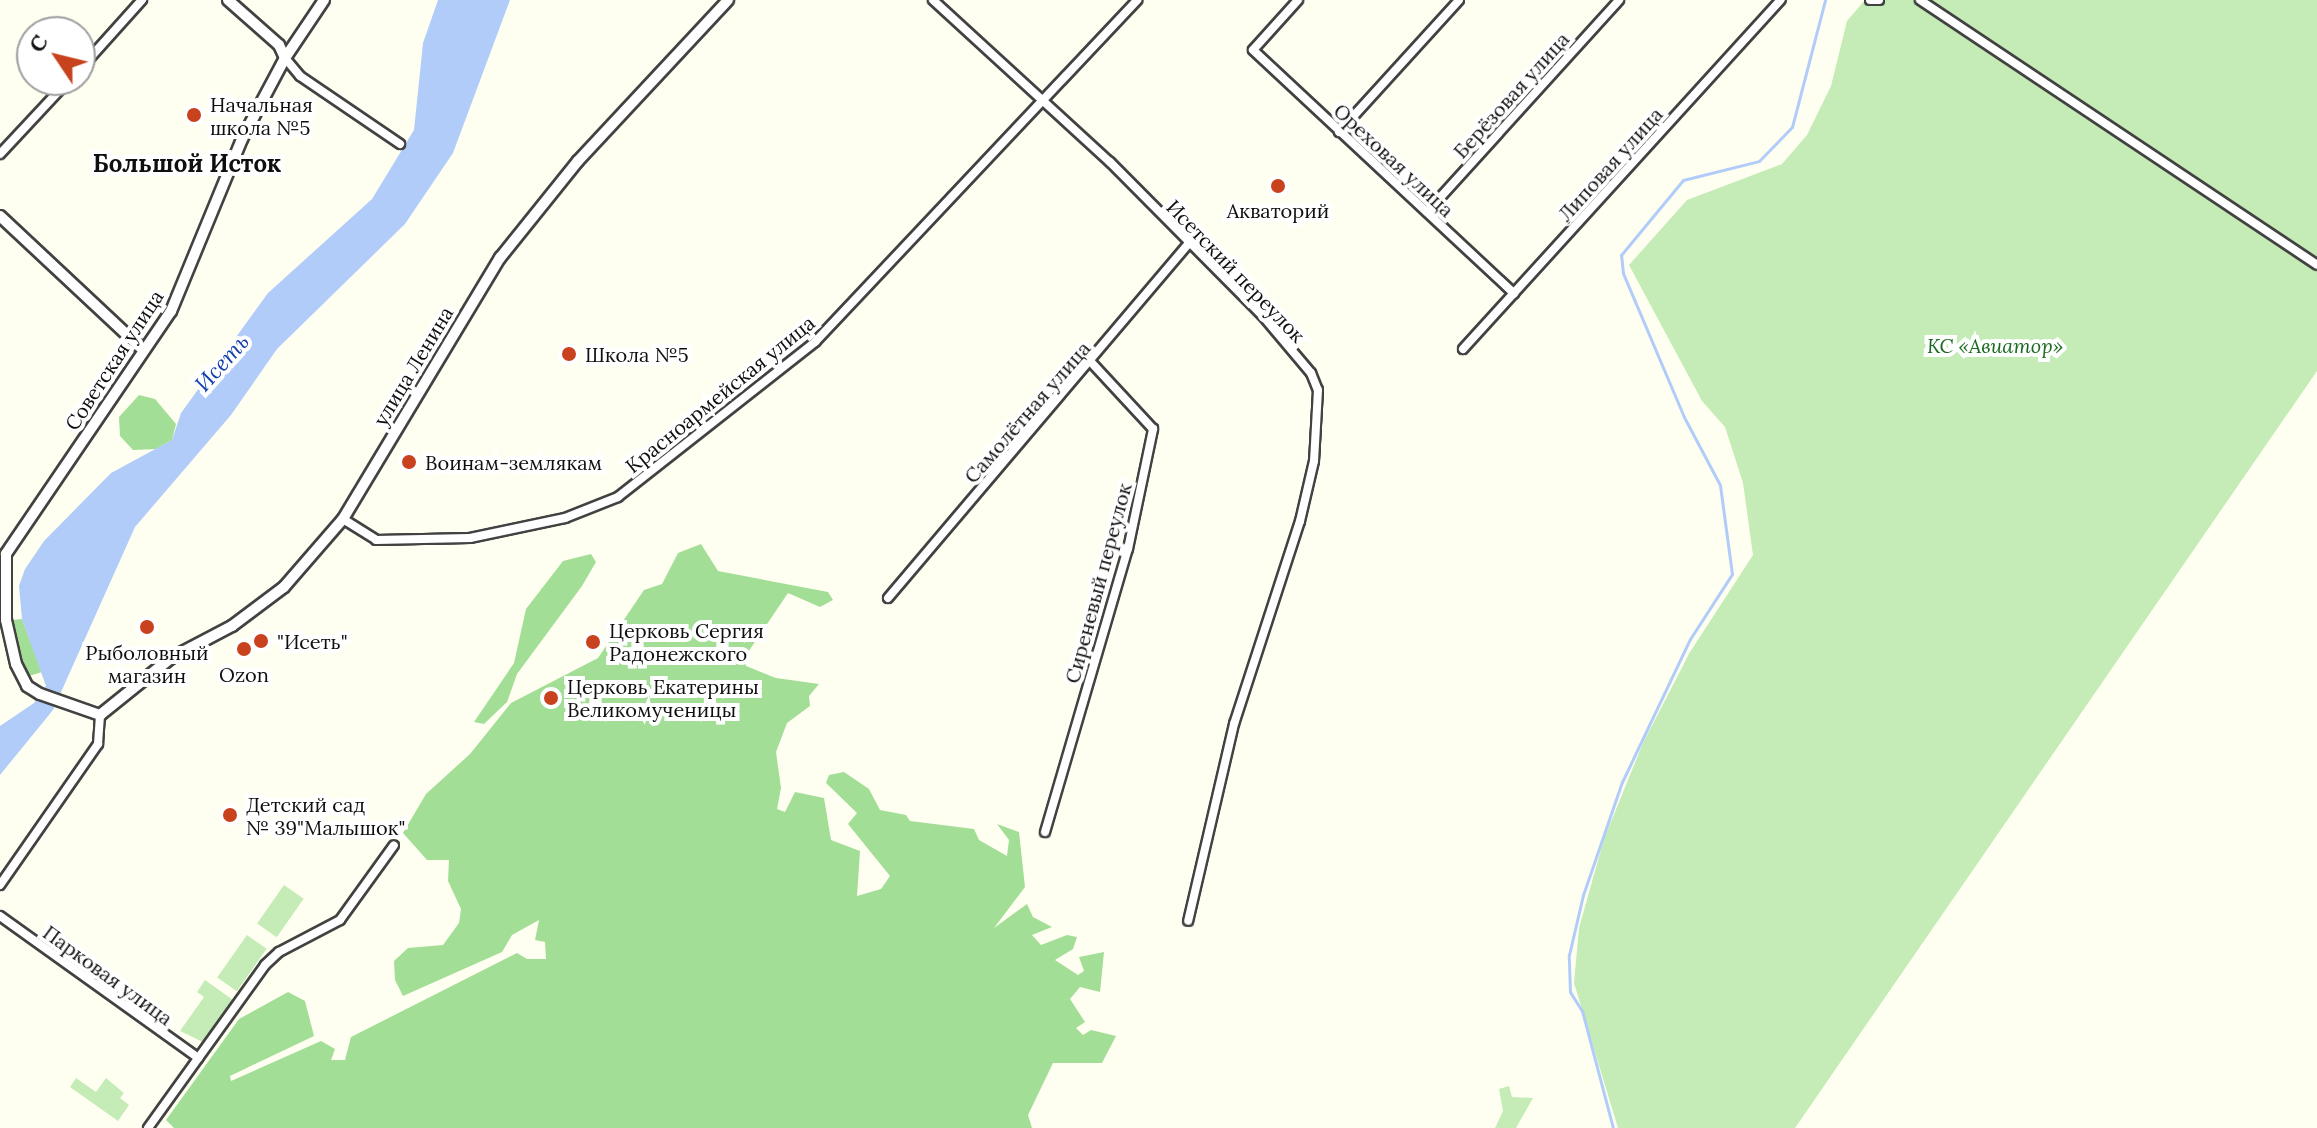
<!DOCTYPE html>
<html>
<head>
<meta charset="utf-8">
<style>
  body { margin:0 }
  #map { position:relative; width:2317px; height:1128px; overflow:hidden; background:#fefff1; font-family:Lora,serif }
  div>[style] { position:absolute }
  .green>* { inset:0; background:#c5ecb7; transform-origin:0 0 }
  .forest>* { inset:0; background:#a3de96 }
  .water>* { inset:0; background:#b2ccfa }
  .stream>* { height:3px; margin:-1.5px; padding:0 1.5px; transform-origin:1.5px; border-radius:1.5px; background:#b2ccfa }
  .roads { filter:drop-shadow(2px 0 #424242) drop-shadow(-2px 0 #424242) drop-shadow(0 2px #424242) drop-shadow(0 -2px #424242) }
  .minor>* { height:8px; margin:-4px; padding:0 4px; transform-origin:4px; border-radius:4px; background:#fff }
  .tertiary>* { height:10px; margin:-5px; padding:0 5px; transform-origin:5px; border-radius:5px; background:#fff }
  .dots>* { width:22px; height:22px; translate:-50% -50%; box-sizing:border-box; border:4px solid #fff; border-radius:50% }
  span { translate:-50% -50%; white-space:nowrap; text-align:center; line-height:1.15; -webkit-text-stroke:8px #fff; paint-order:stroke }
  .street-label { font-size:20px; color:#0f0f0f }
  .poi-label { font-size:20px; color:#0f0f0f }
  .left { translate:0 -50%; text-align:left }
  .park-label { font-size:20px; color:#1a6b1f; font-style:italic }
  .water-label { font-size:22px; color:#103ea9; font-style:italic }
  .quarter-label { font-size:24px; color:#0f0f0f; font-weight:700 }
  .north { position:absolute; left:16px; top:16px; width:80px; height:80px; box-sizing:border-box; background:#fff; border:2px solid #9f9f9f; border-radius:50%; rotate:305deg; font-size:22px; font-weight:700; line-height:32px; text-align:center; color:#0f0f0f }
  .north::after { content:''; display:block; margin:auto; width:28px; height:36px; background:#c8421e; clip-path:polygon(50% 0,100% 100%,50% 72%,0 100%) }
</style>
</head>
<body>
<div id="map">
  <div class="green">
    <div style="clip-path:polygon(1865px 0,2317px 0,2317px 371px,1795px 1128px,1618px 1128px,1574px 983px,1579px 928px,1604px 839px,1643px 743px,1690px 652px,1753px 555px,1743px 483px,1725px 427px,1702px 401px,1629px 265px,1687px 200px,1782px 164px,1807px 135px,1831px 86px,1847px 21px)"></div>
    <div style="left:284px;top:885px;width:24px;height:47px;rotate:35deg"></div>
    <div style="left:247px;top:935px;width:24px;height:52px;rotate:35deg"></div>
    <div style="clip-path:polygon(205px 980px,233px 1000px,203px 1042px,180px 1031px,204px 997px,197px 992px)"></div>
    <div style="clip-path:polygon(76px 1078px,96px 1092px,106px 1078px,124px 1093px,120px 1098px,129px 1105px,118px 1121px,70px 1087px)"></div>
    <div style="clip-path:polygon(1509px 1086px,1512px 1097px,1533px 1098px,1516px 1128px,1495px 1128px,1503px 1111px,1499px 1089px)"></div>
  </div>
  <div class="forest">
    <div style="clip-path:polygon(139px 395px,155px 399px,176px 424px,172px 440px,156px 449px,133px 450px,120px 436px,119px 417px)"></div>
    <div style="clip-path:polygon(701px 544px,718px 571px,828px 592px,833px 600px,820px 607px,788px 593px,744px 658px,746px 666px,776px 678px,819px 684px,809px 696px,810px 706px,787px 723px,776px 752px,781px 788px,777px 809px,785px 812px,795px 792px,824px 798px,831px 840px,860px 851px,857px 896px,881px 889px,890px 876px,848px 824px,857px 813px,826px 783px,829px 775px,844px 772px,869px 789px,880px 810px,906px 815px,910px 821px,974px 829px,979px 840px,1007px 856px,1009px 840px,997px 824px,1019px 832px,1025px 887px,994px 928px,1027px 904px,1033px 917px,1052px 927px,1032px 935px,1041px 945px,1067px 935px,1077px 937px,1073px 949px,1055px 960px,1078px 975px,1084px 971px,1079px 957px,1104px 952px,1100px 992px,1080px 987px,1070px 999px,1085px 1022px,1076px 1028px,1083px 1035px,1091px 1030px,1116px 1036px,1102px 1063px,1053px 1063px,1028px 1115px,1032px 1128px,174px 1128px,166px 1120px,239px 1019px,288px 992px,305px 1001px,314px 1036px,230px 1076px,231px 1081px,321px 1041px,335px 1049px,331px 1060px,345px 1060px,351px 1037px,517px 953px,527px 959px,546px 959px,545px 942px,535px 940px,539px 920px,512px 935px,502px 952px,403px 996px,395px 980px,394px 961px,408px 948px,443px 945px,459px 923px,461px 909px,448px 881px,449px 860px,427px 860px,403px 833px,426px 794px,470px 754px,511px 703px,598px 658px,644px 590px,662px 584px,678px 553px)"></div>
    <div style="clip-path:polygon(591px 554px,596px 562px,582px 586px,517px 674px,507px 702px,484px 724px,474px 722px,514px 663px,526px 609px,563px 561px)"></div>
    <div style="clip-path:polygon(22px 619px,42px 672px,26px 677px,6px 629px,12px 620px)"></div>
  </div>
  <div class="water">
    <div style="clip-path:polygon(438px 0,510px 0,453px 153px,405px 224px,277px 349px,231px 415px,135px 527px,53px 710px,0 775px,0 726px,34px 703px,46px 686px,22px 619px,19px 586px,25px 569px,44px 541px,111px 473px,172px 440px,181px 413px,268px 293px,372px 199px,414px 130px,423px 43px)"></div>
  </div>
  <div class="stream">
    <div style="left:1613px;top:1128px;width:121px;rotate:-104.8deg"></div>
    <div style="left:1582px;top:1011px;width:22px;rotate:-122deg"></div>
    <div style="left:1570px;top:992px;width:37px;rotate:-92deg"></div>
    <div style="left:1569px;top:955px;width:62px;rotate:-76.9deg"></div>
    <div style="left:1583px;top:895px;width:120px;rotate:-71deg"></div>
    <div style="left:1622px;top:782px;width:158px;rotate:-64.6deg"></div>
    <div style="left:1690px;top:639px;width:77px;rotate:-57.1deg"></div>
    <div style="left:1732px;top:574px;width:90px;rotate:-97.7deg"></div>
    <div style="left:1720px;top:485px;width:77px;rotate:-117.9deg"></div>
    <div style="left:1684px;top:417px;width:156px;rotate:-113deg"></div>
    <div style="left:1623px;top:273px;width:18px;rotate:-96deg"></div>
    <div style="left:1621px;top:255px;width:97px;rotate:-50.4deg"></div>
    <div style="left:1683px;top:180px;width:78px;rotate:-14deg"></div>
    <div style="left:1759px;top:161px;width:47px;rotate:-45.9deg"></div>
    <div style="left:1792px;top:127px;width:131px;rotate:-75.4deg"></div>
  </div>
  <div class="roads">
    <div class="minor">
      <div style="left:933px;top:0;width:240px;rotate:42.5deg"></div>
      <div style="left:1110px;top:162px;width:216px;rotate:45.2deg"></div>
      <div style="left:1262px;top:315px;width:76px;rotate:49.8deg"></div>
      <div style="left:1311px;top:373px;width:18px;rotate:68deg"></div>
      <div style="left:1318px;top:390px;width:71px;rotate:93.2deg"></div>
      <div style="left:1314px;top:461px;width:62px;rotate:103.1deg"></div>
      <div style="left:1300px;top:521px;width:213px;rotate:108deg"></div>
      <div style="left:1234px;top:724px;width:202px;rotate:103.1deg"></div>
      <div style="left:1298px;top:0;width:67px;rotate:132deg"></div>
      <div style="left:1253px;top:50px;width:357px;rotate:43deg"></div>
      <div style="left:1870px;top:0;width:9px"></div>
      <div style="left:1920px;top:0;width:477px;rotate:33.7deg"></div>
      <div style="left:285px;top:58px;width:23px;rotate:50deg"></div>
      <div style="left:300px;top:76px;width:121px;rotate:34.2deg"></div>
      <div style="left:80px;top:69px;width:93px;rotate:-48.1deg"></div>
      <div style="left:1339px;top:132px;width:178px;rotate:-47.7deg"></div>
      <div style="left:0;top:154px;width:101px;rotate:-47deg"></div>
      <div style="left:1427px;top:212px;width:286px;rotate:-47.8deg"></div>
      <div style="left:1463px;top:349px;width:472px;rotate:-47.7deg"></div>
      <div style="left:343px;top:519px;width:39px;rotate:32deg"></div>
      <div style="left:376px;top:540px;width:94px;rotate:-1.2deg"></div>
      <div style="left:470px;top:538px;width:97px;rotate:-11.9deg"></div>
      <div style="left:565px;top:518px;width:57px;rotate:-21.6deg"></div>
      <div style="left:618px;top:497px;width:251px;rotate:-38.2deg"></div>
      <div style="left:815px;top:342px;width:470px;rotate:-46.7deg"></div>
      <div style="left:888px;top:598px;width:463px;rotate:-49.7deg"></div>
      <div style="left:1045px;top:832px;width:295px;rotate:-73.7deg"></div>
      <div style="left:1128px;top:549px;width:123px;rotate:-78.2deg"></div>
      <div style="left:1153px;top:429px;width:91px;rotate:-132.8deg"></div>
      <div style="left:0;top:885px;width:172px;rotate:-55.2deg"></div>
      <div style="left:98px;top:744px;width:29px;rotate:-86deg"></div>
      <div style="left:0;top:916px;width:244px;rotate:35.6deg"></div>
      <div style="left:148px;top:1128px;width:201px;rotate:-54.3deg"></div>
      <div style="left:265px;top:965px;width:19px;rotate:-43deg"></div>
      <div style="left:279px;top:952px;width:69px;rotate:-27.7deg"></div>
      <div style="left:340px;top:920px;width:92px;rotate:-54.2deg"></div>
    </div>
    <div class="tertiary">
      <div style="left:228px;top:0;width:68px;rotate:41.4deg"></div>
      <div style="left:279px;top:45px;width:14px;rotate:65deg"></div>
      <div style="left:324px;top:0;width:70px;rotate:123.9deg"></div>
      <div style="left:285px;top:58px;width:92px;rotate:118deg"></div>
      <div style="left:242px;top:139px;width:186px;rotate:112.4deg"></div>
      <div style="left:171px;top:311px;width:294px;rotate:124.2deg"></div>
      <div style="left:6px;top:554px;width:66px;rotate:90deg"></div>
      <div style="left:6px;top:620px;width:45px;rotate:77.2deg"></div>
      <div style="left:16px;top:664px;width:25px;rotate:63deg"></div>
      <div style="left:27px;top:686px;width:15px;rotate:32deg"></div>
      <div style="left:40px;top:694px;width:64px;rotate:19.3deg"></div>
      <div style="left:100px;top:715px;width:91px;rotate:-38.8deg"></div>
      <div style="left:171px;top:658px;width:69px;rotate:-27.7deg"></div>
      <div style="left:232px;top:626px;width:65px;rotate:-36.9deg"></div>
      <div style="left:284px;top:587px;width:90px;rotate:-49.1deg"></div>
      <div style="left:343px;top:519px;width:305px;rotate:-59deg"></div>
      <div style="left:500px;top:258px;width:124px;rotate:-51.2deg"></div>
      <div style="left:578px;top:161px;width:220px;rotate:-47deg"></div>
      <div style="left:0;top:216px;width:196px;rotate:43.1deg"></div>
    </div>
  </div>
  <div class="dots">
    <div style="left:194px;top:115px;background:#c8421e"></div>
    <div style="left:1278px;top:186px;background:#c8421e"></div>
    <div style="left:569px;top:354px;background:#c8421e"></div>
    <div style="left:409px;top:462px;background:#c8421e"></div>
    <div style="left:147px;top:627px;background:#c8421e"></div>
    <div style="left:261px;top:641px;background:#c8421e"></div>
    <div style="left:593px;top:642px;background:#c8421e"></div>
    <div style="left:244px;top:649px;background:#c8421e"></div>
    <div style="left:551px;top:698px;background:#c8421e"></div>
    <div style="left:230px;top:815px;background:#c8421e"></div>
  </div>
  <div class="street-label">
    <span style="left:1511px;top:95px;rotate:-48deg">Берёзовая улица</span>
    <span style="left:1394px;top:160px;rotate:43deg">Ореховая улица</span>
    <span style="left:1610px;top:164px;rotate:-48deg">Липовая улица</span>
    <span style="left:1236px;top:271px;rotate:46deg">Исетский переулок</span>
    <span style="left:114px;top:360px;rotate:-57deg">Советская улица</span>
    <span style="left:413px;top:366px;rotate:-59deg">улица Ленина</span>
    <span style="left:720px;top:394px;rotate:-39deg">Красноармейская улица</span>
    <span style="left:1027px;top:412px;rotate:-49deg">Самолётная улица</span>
    <span style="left:1098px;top:583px;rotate:-75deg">Сиреневый переулок</span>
    <span style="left:108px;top:975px;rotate:36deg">Парковая улица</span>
  </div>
  <div class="poi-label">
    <span class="left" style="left:210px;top:116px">Начальная<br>школа №5</span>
    <span style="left:1278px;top:210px">Акваторий</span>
    <span class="left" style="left:585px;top:354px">Школа №5</span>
    <span class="left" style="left:425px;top:462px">Воинам-землякам</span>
    <span class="left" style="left:609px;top:642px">Церковь Сергия<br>Радонежского</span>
    <span class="left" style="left:277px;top:641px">"Исеть"</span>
    <span style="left:147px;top:664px">Рыболовный<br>магазин</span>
    <span style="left:244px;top:674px">Ozon</span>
    <span class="left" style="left:567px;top:698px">Церковь Екатерины<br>Великомученицы</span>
    <span class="left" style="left:246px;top:816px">Детский сад<br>№ 39"Малышок"</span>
  </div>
  <div class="park-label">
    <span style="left:1995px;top:345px">КС «Авиатор»</span>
  </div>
  <div class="water-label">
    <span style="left:222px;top:363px;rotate:-48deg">Исеть</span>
  </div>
  <div class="quarter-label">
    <span style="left:187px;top:164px">Большой Исток</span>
  </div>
  <div class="north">С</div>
</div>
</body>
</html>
